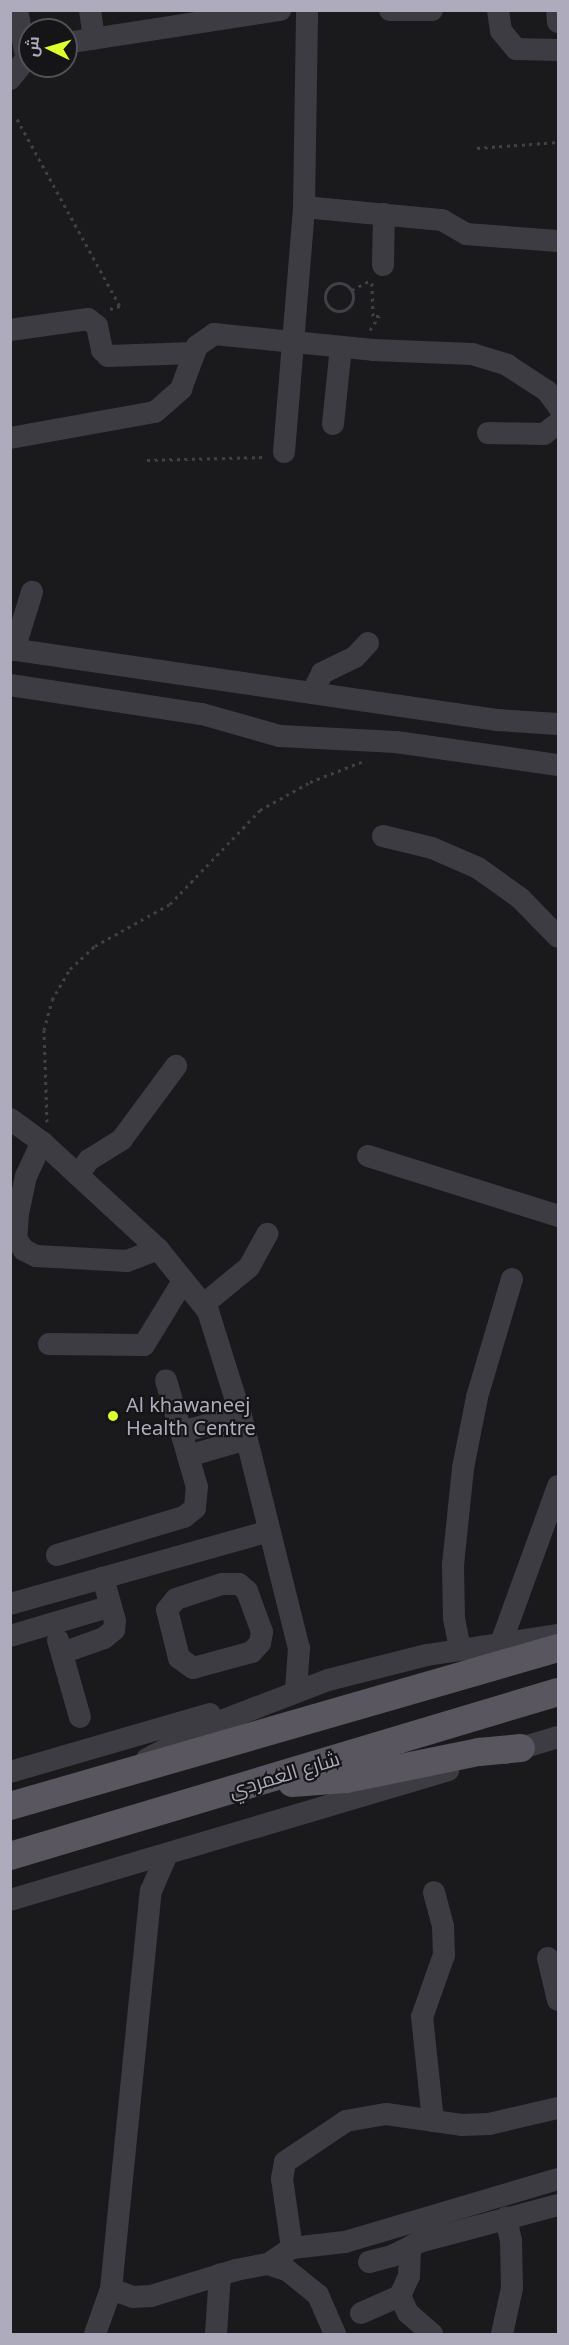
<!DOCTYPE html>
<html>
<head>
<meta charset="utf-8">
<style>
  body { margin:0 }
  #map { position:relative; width:569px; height:2345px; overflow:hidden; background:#1a191c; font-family:"Noto Sans",Cairo,sans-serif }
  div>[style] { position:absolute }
  .path>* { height:3px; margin-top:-1.5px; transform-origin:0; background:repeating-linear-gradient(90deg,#414048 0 3px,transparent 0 7.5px) }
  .path>.ring { margin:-1.5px; padding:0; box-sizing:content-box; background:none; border:3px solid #414048; border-radius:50% }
  .minor>* { height:22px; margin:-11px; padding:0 11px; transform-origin:11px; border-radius:11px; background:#3e3c43 }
  .major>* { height:28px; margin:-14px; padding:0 14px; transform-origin:14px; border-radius:14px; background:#595660 }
  .dots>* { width:16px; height:16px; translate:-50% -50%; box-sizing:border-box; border:3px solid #151417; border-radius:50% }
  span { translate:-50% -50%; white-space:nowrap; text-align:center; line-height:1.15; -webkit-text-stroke:4.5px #151417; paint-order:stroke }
  .poi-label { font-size:20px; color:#aeabbc }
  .left { translate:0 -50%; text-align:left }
  .street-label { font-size:20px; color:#aeabbc }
  .frame { position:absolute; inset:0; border:12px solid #aeabbc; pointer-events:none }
  .north { position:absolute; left:18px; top:18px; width:60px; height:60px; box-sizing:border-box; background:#151417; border:2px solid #525059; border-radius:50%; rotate:275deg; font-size:16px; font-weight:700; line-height:24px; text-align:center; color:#aeabbc }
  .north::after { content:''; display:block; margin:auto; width:21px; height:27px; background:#deff2e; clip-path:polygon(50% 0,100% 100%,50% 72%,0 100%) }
</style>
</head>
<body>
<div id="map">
  <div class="path">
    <div style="left:17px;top:119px;width:213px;rotate:61.2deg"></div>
    <div style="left:120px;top:306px;width:15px;rotate:164deg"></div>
    <div style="left:477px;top:148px;width:81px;rotate:-4.2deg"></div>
    <div class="ring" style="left:325px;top:283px;width:25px;height:25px"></div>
    <div style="left:352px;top:290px;width:21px;rotate:-28deg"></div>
    <div style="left:370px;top:330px;width:17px;rotate:-57deg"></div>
    <div style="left:379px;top:316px;width:6px;rotate:180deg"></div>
    <div style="left:373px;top:316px;width:37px;rotate:-92deg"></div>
    <div style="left:147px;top:460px;width:118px;rotate:-1.5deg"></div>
    <div style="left:47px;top:1122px;width:92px;rotate:-91.9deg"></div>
    <div style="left:44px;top:1030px;width:31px;rotate:-75deg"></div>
    <div style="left:52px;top:1000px;width:36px;rotate:-60deg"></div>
    <div style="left:70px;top:969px;width:34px;rotate:-43deg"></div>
    <div style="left:95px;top:946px;width:86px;rotate:-29.2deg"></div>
    <div style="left:170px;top:904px;width:130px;rotate:-46.2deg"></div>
    <div style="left:260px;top:810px;width:57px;rotate:-29.2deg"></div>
    <div style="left:310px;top:782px;width:60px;rotate:-21.4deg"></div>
  </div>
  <div class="minor">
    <div style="left:17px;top:10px;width:47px;rotate:78.9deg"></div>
    <div style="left:90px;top:10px;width:29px;rotate:82deg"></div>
    <div style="left:390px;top:10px;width:42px"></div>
    <div style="left:498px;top:10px;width:21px;rotate:82deg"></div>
    <div style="left:501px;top:31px;width:23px;rotate:50deg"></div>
    <div style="left:516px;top:49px;width:42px;rotate:1.4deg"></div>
    <div style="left:557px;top:10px;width:12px;rotate:85deg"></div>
    <div style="left:66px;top:43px;width:217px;rotate:-8.8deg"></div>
    <div style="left:10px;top:79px;width:32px;rotate:-51deg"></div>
    <div style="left:304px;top:207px;width:139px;rotate:5.4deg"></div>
    <div style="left:442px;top:220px;width:28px;rotate:30deg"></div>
    <div style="left:466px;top:234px;width:92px;rotate:4.4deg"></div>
    <div style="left:383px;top:265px;width:51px;rotate:-88.9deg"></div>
    <div style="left:10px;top:330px;width:79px;rotate:-8deg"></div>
    <div style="left:88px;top:319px;width:11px;rotate:38deg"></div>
    <div style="left:97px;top:326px;width:25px;rotate:78deg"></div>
    <div style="left:102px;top:350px;width:8px;rotate:45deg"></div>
    <div style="left:108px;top:356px;width:86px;rotate:-2deg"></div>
    <div style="left:333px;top:424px;width:77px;rotate:-84.1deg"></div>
    <div style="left:488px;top:433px;width:56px;rotate:1deg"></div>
    <div style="left:544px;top:434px;width:18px;rotate:-38deg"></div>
    <div style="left:10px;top:438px;width:147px;rotate:-10.2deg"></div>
    <div style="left:155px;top:412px;width:35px;rotate:-41deg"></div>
    <div style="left:181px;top:389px;width:46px;rotate:-69.6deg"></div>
    <div style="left:197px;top:346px;width:21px;rotate:-35deg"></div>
    <div style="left:214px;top:334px;width:160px;rotate:5.7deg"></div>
    <div style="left:373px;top:350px;width:99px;rotate:2.3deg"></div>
    <div style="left:472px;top:354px;width:37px;rotate:17deg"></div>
    <div style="left:507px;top:365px;width:48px;rotate:33deg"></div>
    <div style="left:547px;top:391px;width:19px;rotate:54deg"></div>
    <div style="left:284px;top:452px;width:246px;rotate:-85.3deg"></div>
    <div style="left:304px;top:207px;width:197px;rotate:-89.1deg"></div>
    <div style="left:10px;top:649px;width:493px;rotate:8.3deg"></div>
    <div style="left:498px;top:720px;width:60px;rotate:3.8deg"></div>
    <div style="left:14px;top:650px;width:61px;rotate:-72.8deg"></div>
    <div style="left:10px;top:685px;width:194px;rotate:8.6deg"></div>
    <div style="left:202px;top:714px;width:81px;rotate:15.8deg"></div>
    <div style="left:280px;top:736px;width:116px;rotate:3deg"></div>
    <div style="left:396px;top:742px;width:164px;rotate:8.1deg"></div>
    <div style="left:312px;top:693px;width:22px;rotate:-63deg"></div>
    <div style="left:322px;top:673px;width:37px;rotate:-26deg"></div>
    <div style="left:355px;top:657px;width:19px;rotate:-47deg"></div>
    <div style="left:383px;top:836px;width:50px;rotate:13.8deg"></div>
    <div style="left:432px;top:848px;width:50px;rotate:23.5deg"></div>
    <div style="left:478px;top:868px;width:52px;rotate:35.5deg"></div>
    <div style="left:520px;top:898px;width:54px;rotate:45.7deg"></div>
    <div style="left:10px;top:1119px;width:39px;rotate:36deg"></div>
    <div style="left:42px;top:1142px;width:158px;rotate:42.7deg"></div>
    <div style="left:158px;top:1249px;width:80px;rotate:51.1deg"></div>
    <div style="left:208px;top:1311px;width:110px;rotate:72.6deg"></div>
    <div style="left:241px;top:1416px;width:239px;rotate:76deg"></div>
    <div style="left:299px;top:1648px;width:42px;rotate:94.1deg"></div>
    <div style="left:42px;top:1142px;width:38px;rotate:115deg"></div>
    <div style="left:26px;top:1176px;width:38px;rotate:102deg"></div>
    <div style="left:18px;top:1213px;width:26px;rotate:94deg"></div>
    <div style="left:16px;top:1239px;width:14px;rotate:54deg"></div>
    <div style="left:24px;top:1250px;width:13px;rotate:27deg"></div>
    <div style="left:36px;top:1256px;width:91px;rotate:3.1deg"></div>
    <div style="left:127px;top:1261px;width:33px;rotate:-21deg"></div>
    <div style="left:368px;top:1156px;width:199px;rotate:17.5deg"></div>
    <div style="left:78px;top:1175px;width:19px;rotate:-54deg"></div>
    <div style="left:89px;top:1160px;width:39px;rotate:-32deg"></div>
    <div style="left:122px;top:1139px;width:91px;rotate:-53.5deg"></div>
    <div style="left:204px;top:1304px;width:58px;rotate:-39.4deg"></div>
    <div style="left:249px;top:1267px;width:38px;rotate:-61deg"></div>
    <div style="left:49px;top:1344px;width:95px;rotate:0.6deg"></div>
    <div style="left:144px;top:1345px;width:75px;rotate:-58.6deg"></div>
    <div style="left:181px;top:1432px;width:62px;rotate:-14.9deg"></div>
    <div style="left:188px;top:1456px;width:61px;rotate:-16.1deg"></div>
    <div style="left:57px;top:1555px;width:133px;rotate:-16.7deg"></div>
    <div style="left:184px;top:1517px;width:14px;rotate:-39deg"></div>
    <div style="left:195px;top:1508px;width:21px;rotate:-85deg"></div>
    <div style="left:197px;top:1487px;width:111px;rotate:-106.2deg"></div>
    <div style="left:222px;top:1584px;width:17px"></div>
    <div style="left:239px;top:1584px;width:11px;rotate:41deg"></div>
    <div style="left:247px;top:1591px;width:44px;rotate:69.9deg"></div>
    <div style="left:262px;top:1632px;width:11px;rotate:100deg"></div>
    <div style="left:260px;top:1643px;width:12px;rotate:132deg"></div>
    <div style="left:252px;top:1652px;width:61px;rotate:164.8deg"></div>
    <div style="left:193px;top:1668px;width:17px;rotate:-144deg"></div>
    <div style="left:179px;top:1658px;width:49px;rotate:-104deg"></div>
    <div style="left:167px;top:1610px;width:14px;rotate:-51deg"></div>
    <div style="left:176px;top:1599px;width:48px;rotate:-18.1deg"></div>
    <div style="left:10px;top:1604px;width:269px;rotate:-15.7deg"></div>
    <div style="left:10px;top:1636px;width:105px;rotate:-16.5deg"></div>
    <div style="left:58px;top:1640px;width:80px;rotate:74.1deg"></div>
    <div style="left:501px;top:1643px;width:167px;rotate:-70deg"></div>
    <div style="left:460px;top:1649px;width:32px;rotate:-101deg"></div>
    <div style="left:454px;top:1618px;width:53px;rotate:-91.1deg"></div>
    <div style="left:453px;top:1565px;width:98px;rotate:-84.1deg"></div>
    <div style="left:463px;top:1468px;width:72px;rotate:-78.8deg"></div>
    <div style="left:477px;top:1397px;width:123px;rotate:-73.5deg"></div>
    <div style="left:62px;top:1653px;width:45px;rotate:-19.7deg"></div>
    <div style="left:104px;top:1638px;width:13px;rotate:-39deg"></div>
    <div style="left:114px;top:1630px;width:9px;rotate:-84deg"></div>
    <div style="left:115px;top:1621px;width:45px;rotate:-105.6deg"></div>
    <div style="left:505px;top:1753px;width:55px;rotate:-16.8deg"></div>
    <div style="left:147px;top:1759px;width:78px;rotate:-27.6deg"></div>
    <div style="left:216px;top:1723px;width:120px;rotate:-21deg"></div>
    <div style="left:328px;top:1680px;width:102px;rotate:-14.2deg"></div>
    <div style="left:427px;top:1655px;width:133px;rotate:-8.7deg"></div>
    <div style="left:10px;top:1772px;width:208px;rotate:-16.2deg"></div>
    <div style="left:10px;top:1900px;width:457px;rotate:-16.5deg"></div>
    <div style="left:548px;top:1958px;width:43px;rotate:76.6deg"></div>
    <div style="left:433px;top:2121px;width:105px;rotate:-96deg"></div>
    <div style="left:422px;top:2017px;width:66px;rotate:-70.5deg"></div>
    <div style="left:444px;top:1955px;width:29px;rotate:-92deg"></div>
    <div style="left:443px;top:1926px;width:35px;rotate:-105deg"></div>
    <div style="left:292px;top:2248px;width:70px;rotate:-98.2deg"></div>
    <div style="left:282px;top:2179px;width:17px;rotate:-80deg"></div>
    <div style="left:285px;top:2162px;width:73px;rotate:-33.9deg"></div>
    <div style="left:346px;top:2121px;width:41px;rotate:-9.9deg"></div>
    <div style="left:386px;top:2114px;width:76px;rotate:8.3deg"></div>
    <div style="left:461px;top:2125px;width:28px;rotate:-2deg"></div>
    <div style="left:489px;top:2124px;width:71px;rotate:-13.1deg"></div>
    <div style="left:369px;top:2262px;width:24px;rotate:-15deg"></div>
    <div style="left:392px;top:2256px;width:34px;rotate:-27deg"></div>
    <div style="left:422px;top:2241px;width:141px;rotate:-14.8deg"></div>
    <div style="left:268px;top:2264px;width:29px;rotate:-34deg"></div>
    <div style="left:292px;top:2248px;width:53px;rotate:-6.5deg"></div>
    <div style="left:345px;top:2242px;width:222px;rotate:-16.5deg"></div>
    <div style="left:111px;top:2289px;width:23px;rotate:20deg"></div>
    <div style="left:133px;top:2297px;width:18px;rotate:-3deg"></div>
    <div style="left:151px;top:2296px;width:89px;rotate:-17deg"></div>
    <div style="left:236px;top:2270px;width:33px;rotate:-11deg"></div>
    <div style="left:268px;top:2264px;width:20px;rotate:18deg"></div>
    <div style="left:287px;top:2270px;width:40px;rotate:39deg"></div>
    <div style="left:318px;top:2295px;width:43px;rotate:66.4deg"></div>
    <div style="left:400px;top:2296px;width:19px;rotate:65deg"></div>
    <div style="left:408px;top:2313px;width:32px;rotate:41deg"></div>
    <div style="left:361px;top:2313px;width:43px;rotate:-23.6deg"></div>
    <div style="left:400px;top:2296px;width:22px;rotate:-66deg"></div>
    <div style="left:409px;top:2276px;width:29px;rotate:-88deg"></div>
    <div style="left:95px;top:2334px;width:48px;rotate:-70.4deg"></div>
    <div style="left:111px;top:2289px;width:400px;rotate:-84.3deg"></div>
    <div style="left:151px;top:1891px;width:40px;rotate:-66.6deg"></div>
    <div style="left:216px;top:2334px;width:60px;rotate:-86.2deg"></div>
    <div style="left:502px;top:2334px;width:47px;rotate:-77.7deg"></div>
    <div style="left:512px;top:2288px;width:47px;rotate:-91.2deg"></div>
    <div style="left:511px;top:2241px;width:24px;rotate:-102deg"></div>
  </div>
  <div class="major">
    <div style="left:292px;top:1783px;width:54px;rotate:-4.2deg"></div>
    <div style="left:346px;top:1779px;width:136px;rotate:-11.5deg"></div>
    <div style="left:479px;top:1752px;width:42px;rotate:-5.4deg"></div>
    <div style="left:10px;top:1806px;width:570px;rotate:-16.08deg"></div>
    <div style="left:10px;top:1856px;width:572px;rotate:-16.66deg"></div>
  </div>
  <div class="dots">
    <div style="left:113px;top:1416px;background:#deff2e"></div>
  </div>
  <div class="poi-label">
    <span class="left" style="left:126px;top:1416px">Al khawaneej<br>Health Centre</span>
  </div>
  <div class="street-label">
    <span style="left:284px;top:1774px;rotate:-17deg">شارع العمردي</span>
  </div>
  <div class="frame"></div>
  <div class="north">ش</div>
</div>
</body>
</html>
